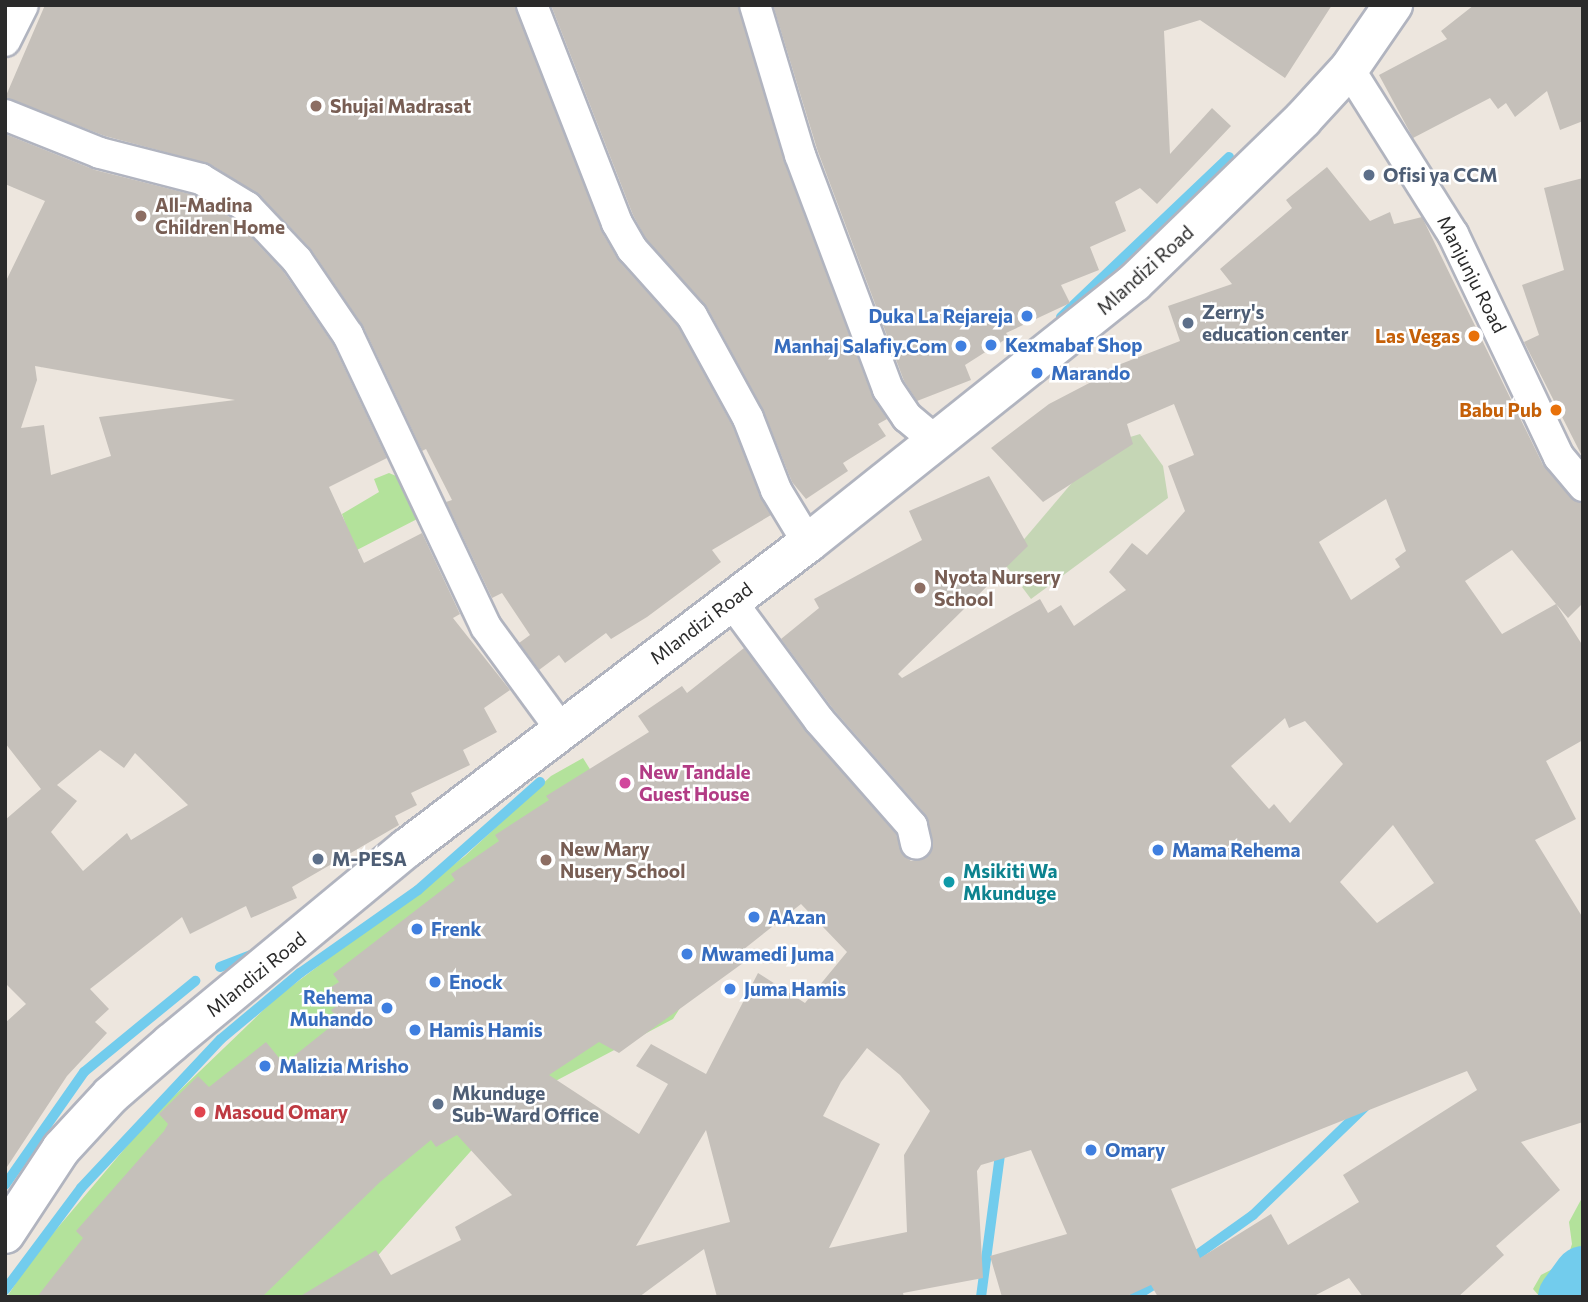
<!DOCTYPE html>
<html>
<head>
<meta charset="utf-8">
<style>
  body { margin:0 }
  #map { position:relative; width:1588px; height:1302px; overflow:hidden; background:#ede6de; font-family:Commissioner,sans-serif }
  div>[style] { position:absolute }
  .green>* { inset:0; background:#b3e29b }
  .cemetery>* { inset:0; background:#c5d6b5 }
  .stream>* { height:10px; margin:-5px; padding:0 5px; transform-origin:5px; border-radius:5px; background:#72cced }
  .river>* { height:61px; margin:-30.5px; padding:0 30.5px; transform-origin:30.5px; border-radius:30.5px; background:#72cced }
  .building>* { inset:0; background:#c5c0ba }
  .roads { filter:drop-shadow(2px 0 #b1b4bf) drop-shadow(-2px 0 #b1b4bf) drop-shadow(0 2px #b1b4bf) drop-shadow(0 -2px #b1b4bf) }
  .street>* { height:30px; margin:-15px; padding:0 15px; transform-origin:15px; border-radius:15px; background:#fff }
  .secondary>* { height:38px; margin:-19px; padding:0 19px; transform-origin:19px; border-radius:19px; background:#fff }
  .dots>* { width:19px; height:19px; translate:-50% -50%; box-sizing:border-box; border:4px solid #fff; border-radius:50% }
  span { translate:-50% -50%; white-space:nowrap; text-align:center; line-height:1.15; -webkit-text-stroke:5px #fff; paint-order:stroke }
  .education-label { font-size:19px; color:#785e54; font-weight:700 }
  .left { translate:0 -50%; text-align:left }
  .service-label { font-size:19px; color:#4e5e75; font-weight:700 }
  .street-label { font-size:19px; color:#2b2b2b }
  .shop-label { font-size:19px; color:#366cbe; font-weight:700 }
  .right { translate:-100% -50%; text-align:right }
  .food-label { font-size:19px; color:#c56008; font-weight:700 }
  .hotel-label { font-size:19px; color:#b23c85; font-weight:700 }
  .culture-label { font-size:19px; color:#0d838f; font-weight:700 }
  .health-label { font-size:19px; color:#be3a42; font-weight:700 }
  .frame { position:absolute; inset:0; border:7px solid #2b2b2b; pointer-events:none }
</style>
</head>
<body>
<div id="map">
  <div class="green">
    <div style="clip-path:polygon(389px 473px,401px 478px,423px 516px,355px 551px,342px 514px,379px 492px,374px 479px)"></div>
    <div style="clip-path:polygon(583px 758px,611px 803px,689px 994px,673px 1019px,548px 1085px,486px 1134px,341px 1297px,7px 1297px,32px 1258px,149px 1120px,277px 997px,465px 856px,551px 776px)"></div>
    <div style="clip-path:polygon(1583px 1196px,1583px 1293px,1540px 1297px,1533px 1289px,1541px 1275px,1566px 1262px,1572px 1244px,1569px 1222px)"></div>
  </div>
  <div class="cemetery">
    <div style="clip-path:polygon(1140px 434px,1163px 466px,1168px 498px,1031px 599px,1004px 563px,1104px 445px)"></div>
  </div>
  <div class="stream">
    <div style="left:1061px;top:317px;width:232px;rotate:-43.6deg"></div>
    <div style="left:220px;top:967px;width:39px;rotate:-21deg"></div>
    <div style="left:5px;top:1185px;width:138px;rotate:-55deg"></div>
    <div style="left:84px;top:1072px;width:144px;rotate:-39.3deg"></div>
    <div style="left:1187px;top:1262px;width:81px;rotate:-35.5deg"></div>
    <div style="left:1253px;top:1215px;width:158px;rotate:-44deg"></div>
    <div style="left:5px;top:1290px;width:127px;rotate:-53.3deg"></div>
    <div style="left:81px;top:1188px;width:204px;rotate:-46.8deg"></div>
    <div style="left:221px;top:1039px;width:103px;rotate:-39.9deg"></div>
    <div style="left:300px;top:973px;width:144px;rotate:-35.1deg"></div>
    <div style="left:418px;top:890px;width:163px;rotate:-41.5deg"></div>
    <div style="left:981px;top:1297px;width:150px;rotate:-82.4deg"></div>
    <div style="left:1134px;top:1297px;width:34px;rotate:-32deg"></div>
  </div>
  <div class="river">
    <div style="left:1568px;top:1297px;width:26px;rotate:-54deg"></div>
  </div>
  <div class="building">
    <div style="clip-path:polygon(45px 5px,515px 5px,602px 232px,619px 261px,678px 326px,732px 425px,771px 515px,712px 550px,721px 562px,647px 617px,611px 639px,606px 633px,565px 663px,559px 655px,539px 670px,519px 643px,530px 635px,502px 593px,492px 598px,446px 502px,452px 500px,426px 449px,422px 451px,364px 328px,310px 248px,259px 195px,210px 164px,105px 136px,5px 98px)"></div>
    <div style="clip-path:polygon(551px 5px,738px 5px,784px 161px,872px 395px,887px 419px,878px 424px,886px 436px,843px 463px,848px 471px,806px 499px,792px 482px,763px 410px,707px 307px,646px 239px,633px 215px)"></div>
    <div style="clip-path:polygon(773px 5px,1332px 5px,1285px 78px,1200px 20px,1164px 31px,1170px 154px,1212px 108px,1231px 126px,1157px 204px,1140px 188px,1115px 202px,1126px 231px,1090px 247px,1099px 270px,1061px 285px,1070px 303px,1006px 333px,1009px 337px,965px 365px,971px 380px,917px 401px,904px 381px,817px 149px)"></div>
    <div style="clip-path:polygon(1474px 5px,1583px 5px,1583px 121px,1560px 130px,1547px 91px,1515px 117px,1506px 103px,1498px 109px,1490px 98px,1413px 138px,1379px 75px,1447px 39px,1441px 31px)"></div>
    <div style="clip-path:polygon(evenodd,5px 134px,95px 170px,194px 195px,236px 221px,283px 271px,333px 344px,387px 458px,329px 487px,364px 563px,422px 533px,460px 614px,453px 618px,510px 690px,484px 708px,497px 732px,463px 750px,470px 765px,411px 793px,417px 805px,395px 816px,399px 825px,292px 887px,297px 898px,251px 918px,246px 906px,190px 934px,182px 917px,90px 989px,109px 1009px,95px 1022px,107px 1033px,67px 1076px,5px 1170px,5px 1023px,26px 1004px,5px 983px,5px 820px,41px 789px,5px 743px,5px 283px,45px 201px,5px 184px,5px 134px,35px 366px,103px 378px,235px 400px,99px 417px,111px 456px,51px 475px,44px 425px,21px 428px,37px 380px,35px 366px,5px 134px,100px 750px,124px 768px,135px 753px,188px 805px,131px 840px,127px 833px,83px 871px,51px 832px,77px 801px,57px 785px,100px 750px)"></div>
    <div style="clip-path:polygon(evenodd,1327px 167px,1370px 221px,1390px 212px,1394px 224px,1422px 217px,1543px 465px,1570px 497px,1583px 503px,1583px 603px,1568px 618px,1556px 604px,1583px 646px,1583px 740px,1546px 761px,1576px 819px,1535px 840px,1583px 918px,1583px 1122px,1521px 1142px,1560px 1190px,1496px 1246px,1504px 1255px,1458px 1297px,1363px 1297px,1349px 1278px,1312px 1297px,1158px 1297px,1151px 1285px,1125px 1297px,1002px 1297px,990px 1256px,1067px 1234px,1031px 1150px,981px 1165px,977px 1171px,983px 1278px,903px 1293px,904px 1297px,717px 1297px,704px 1249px,639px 1297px,299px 1297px,376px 1250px,391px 1275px,461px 1240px,455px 1227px,512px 1195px,457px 1135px,436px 1147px,431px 1140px,380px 1182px,262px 1297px,37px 1297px,83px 1238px,76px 1231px,164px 1131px,168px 1124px,159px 1114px,198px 1076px,209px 1087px,266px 1042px,284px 1064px,339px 1020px,331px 1010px,341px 1003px,331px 987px,339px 982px,333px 974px,455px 880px,451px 874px,499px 841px,495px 835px,549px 800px,546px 796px,649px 732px,638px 716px,682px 686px,687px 693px,744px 648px,806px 731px,896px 834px,903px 855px,911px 861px,927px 857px,933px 841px,925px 814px,833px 709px,781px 639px,819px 608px,814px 599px,922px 540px,909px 511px,989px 476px,1028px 546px,898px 674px,902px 678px,1040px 599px,1048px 613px,1061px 605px,1074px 626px,1126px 590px,1109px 572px,1132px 543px,1147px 555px,1185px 511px,1168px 466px,1194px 455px,1174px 404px,1127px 424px,1133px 444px,1043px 502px,991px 448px,1049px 404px,1097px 379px,1095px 374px,1180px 341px,1168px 306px,1232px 284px,1220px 269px,1292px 208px,1286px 200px,1327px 167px,1386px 499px,1406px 551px,1395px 559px,1400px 567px,1351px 600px,1319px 542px,1386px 499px,1327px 167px,1512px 550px,1556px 604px,1502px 634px,1465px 581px,1512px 550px,1327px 167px,1285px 718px,1289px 728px,1305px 721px,1343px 764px,1290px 823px,1274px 804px,1269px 809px,1231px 766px,1285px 718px,1327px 167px,1393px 825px,1434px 883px,1377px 923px,1340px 882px,1393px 825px,1327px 167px,801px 904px,847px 952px,805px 1003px,758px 973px,706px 1074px,651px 1044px,636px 1066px,668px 1084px,639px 1134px,549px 1075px,599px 1042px,619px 1053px,743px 963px,734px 957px,801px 904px,1327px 167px,867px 1048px,900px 1075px,930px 1111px,904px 1155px,907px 1232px,829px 1248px,880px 1144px,823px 1116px,841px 1082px,867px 1048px,1327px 167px,1467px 1071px,1477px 1090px,1343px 1175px,1359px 1202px,1288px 1245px,1271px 1214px,1200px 1258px,1171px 1189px,1467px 1071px,1327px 167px,706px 1130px,730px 1222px,636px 1246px,706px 1130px)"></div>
    <div style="clip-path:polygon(1583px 178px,1583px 458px,1524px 342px,1539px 335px,1522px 285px,1564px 270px,1544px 188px)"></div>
  </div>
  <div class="roads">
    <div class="street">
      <div style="left:532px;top:5px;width:234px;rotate:68.7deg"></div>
      <div style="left:617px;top:223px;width:30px;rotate:60deg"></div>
      <div style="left:632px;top:249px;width:90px;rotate:48.2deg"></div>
      <div style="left:692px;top:316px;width:116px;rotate:61.2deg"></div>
      <div style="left:748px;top:418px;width:77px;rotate:68.7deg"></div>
      <div style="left:776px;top:490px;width:62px;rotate:58.9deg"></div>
      <div style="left:755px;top:5px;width:157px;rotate:73.3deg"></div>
      <div style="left:800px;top:155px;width:250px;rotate:69.4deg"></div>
      <div style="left:888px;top:389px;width:34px;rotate:56deg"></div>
      <div style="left:907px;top:417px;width:35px;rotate:40deg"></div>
      <div style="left:5px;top:41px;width:40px;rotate:-63.4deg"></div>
      <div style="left:1349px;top:69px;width:195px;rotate:57.8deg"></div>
      <div style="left:1453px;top:234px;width:247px;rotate:64.6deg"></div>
      <div style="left:1559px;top:457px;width:38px;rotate:50deg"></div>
      <div style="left:5px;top:115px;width:102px;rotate:21.8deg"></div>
      <div style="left:100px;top:153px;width:104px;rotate:14.4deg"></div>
      <div style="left:201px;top:179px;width:54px;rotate:31.3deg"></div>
      <div style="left:247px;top:207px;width:73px;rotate:46.7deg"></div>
      <div style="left:297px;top:260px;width:91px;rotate:55.8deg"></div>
      <div style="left:348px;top:335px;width:323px;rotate:64.7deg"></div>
      <div style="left:486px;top:627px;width:129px;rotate:53.8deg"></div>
      <div style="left:731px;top:601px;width:148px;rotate:53.5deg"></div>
      <div style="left:819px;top:720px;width:141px;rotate:48.7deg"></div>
      <div style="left:912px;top:826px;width:18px;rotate:77deg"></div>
    </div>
    <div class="secondary">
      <div style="left:5px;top:1234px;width:102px;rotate:-56.6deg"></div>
      <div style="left:61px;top:1149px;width:74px;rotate:-47.2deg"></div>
      <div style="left:111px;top:1095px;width:79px;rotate:-40.9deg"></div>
      <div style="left:171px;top:1043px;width:306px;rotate:-39.6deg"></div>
      <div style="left:407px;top:848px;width:504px;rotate:-37.26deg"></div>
      <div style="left:808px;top:543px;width:417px;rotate:-38.6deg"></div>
      <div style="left:1134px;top:283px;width:235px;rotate:-44.1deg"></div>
      <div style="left:1303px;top:119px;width:68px;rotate:-47.4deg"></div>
      <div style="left:1349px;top:69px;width:78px;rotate:-55.5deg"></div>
    </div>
  </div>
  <div class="dots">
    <div style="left:316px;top:106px;background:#8d6e63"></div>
    <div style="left:1369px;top:175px;background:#5c6f8a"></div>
    <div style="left:141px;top:216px;background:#8d6e63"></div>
    <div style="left:1027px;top:316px;background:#3f7fe0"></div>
    <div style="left:1188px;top:323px;background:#5c6f8a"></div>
    <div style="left:1474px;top:336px;background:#e8710a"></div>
    <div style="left:991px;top:345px;background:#3f7fe0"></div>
    <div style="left:961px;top:346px;background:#3f7fe0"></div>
    <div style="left:1037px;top:373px;background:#3f7fe0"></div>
    <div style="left:1556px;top:410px;background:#e8710a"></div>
    <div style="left:920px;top:588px;background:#8d6e63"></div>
    <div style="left:625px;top:783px;background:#d1479c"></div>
    <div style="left:1158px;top:850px;background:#3f7fe0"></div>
    <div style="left:318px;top:859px;background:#5c6f8a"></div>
    <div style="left:546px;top:860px;background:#8d6e63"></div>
    <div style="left:949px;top:882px;background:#0f9aa8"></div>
    <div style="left:754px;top:917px;background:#3f7fe0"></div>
    <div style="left:417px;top:929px;background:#3f7fe0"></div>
    <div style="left:687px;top:954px;background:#3f7fe0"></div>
    <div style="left:435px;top:982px;background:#3f7fe0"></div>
    <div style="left:730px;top:989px;background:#3f7fe0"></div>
    <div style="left:387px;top:1008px;background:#3f7fe0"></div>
    <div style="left:415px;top:1030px;background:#3f7fe0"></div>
    <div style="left:265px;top:1066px;background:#3f7fe0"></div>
    <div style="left:438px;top:1104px;background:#5c6f8a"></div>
    <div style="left:200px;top:1112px;background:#e0444e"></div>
    <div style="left:1091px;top:1150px;background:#3f7fe0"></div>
  </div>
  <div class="education-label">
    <span class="left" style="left:330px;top:106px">Shujai Madrasat</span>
    <span class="left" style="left:155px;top:216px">All-Madina<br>Children Home</span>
    <span class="left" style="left:934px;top:588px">Nyota Nursery<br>School</span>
    <span class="left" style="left:560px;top:860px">New Mary<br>Nusery School</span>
  </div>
  <div class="service-label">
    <span class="left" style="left:1383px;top:175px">Ofisi ya CCM</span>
    <span class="left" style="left:1202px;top:323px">Zerry's<br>education center</span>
    <span class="left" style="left:332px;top:859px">M-PESA</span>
    <span class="left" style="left:452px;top:1104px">Mkunduge<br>Sub-Ward Office</span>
  </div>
  <div class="street-label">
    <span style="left:1145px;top:270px;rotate:-42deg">Mlandizi Road</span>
    <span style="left:1472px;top:274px;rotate:63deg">Manjunju Road</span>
    <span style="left:701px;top:623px;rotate:-37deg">Mlandizi Road</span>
    <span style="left:256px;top:974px;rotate:-39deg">Mlandizi Road</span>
  </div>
  <div class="shop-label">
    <span class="right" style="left:1013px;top:316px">Duka La Rejareja</span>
    <span class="left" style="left:1005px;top:345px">Kexmabaf Shop</span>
    <span class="right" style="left:947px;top:346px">Manhaj Salafiy.Com</span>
    <span class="left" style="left:1051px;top:373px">Marando</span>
    <span class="left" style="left:1172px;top:850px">Mama Rehema</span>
    <span class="left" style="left:768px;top:917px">AAzan</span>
    <span class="left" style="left:431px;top:929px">Frenk</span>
    <span class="left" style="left:701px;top:954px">Mwamedi Juma</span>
    <span class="left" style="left:449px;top:982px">Enock</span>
    <span class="left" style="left:744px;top:989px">Juma Hamis</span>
    <span class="right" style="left:373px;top:1008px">Rehema<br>Muhando</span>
    <span class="left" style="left:429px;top:1030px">Hamis Hamis</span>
    <span class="left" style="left:279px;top:1066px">Malizia Mrisho</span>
    <span class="left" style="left:1105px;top:1150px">Omary</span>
  </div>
  <div class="food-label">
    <span class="right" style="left:1460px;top:336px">Las Vegas</span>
    <span class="right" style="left:1542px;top:410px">Babu Pub</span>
  </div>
  <div class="hotel-label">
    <span class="left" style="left:639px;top:783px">New Tandale<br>Guest House</span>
  </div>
  <div class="culture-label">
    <span class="left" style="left:963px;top:882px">Msikiti Wa<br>Mkunduge</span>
  </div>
  <div class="health-label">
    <span class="left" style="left:214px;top:1112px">Masoud Omary</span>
  </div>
  <div class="frame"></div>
</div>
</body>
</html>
